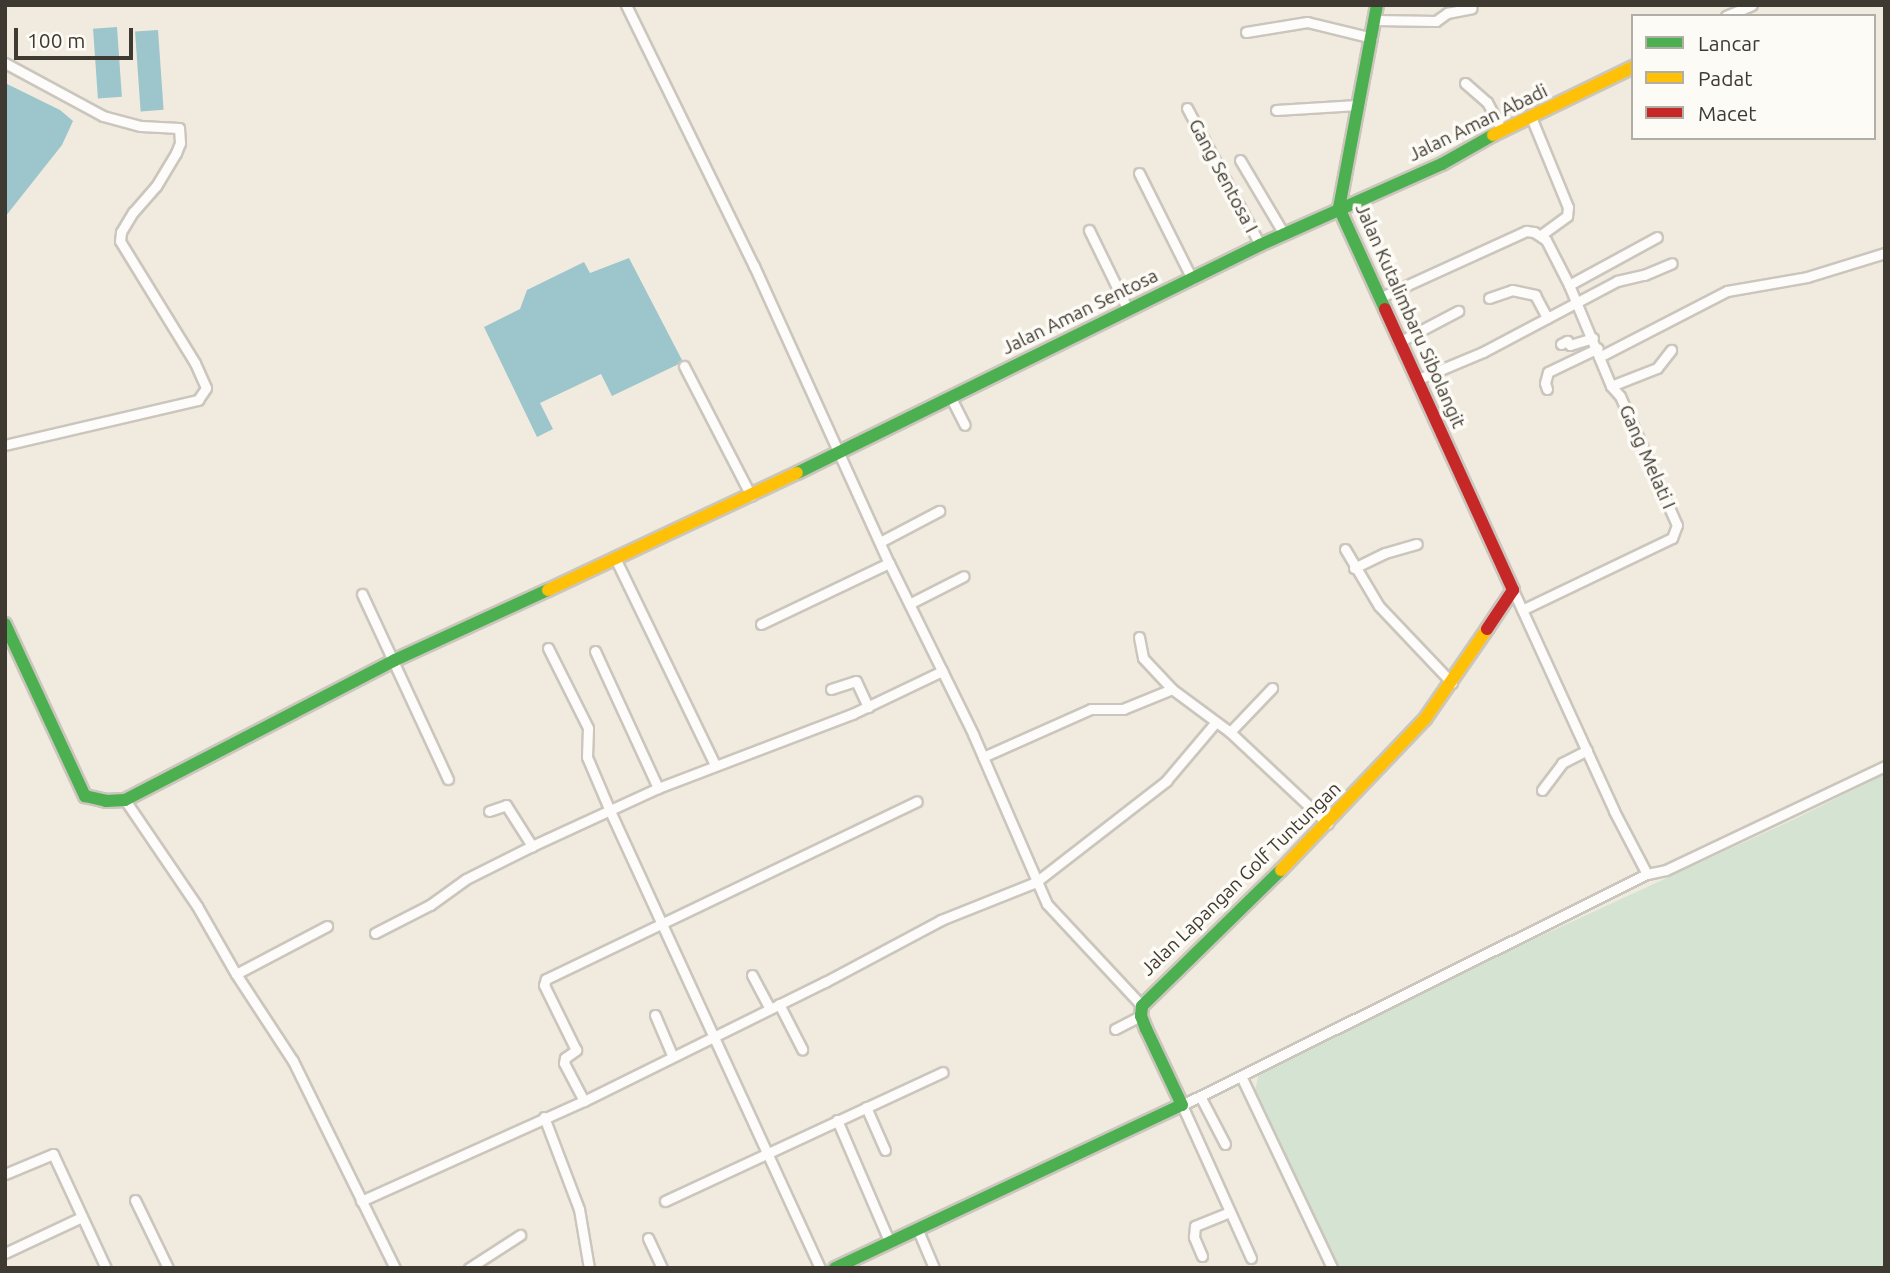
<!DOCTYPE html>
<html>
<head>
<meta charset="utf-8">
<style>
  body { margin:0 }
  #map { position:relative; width:1890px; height:1273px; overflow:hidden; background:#f1eadf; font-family:Ubuntu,sans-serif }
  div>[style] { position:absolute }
  .green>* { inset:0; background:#d4e3d2 }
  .water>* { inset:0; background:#9cc6cb; transform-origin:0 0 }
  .roads { filter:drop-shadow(2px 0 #cbc6bd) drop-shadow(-2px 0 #cbc6bd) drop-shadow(0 2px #cbc6bd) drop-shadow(0 -2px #cbc6bd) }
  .street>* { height:9px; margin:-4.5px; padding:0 4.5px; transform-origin:4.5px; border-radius:4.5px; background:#fdfcfa }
  .fast>* { height:12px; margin:-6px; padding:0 6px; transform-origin:6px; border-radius:6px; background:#4caf50 }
  .slow>* { height:12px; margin:-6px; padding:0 6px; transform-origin:6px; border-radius:6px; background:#ffc107 }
  .jam>* { height:12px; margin:-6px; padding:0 6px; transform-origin:6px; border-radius:6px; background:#c62828 }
  span { translate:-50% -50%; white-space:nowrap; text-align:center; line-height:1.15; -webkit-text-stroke:7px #fdfbf6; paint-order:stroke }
  .street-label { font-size:19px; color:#3f3a31 }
  .frame { position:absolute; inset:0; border:7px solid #3f3a31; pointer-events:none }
  .legend { position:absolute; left:1631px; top:14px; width:245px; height:126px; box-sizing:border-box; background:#fdfbf6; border:2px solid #b1aea7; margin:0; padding:9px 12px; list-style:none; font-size:21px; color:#3f3a31 }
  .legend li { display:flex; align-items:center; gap:14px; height:35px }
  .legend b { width:35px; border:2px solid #b1aea7 }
  .scale { position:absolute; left:14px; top:28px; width:119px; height:32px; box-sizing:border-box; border:4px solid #3f3a31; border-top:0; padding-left:9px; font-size:21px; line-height:24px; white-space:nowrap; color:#3f3a31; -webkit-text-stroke:5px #fdfbf6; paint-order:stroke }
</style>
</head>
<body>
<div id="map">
  <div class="green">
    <div style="clip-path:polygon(1885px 774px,1885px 1268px,1336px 1268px,1256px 1106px,1255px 1090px,1261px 1065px,1797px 818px)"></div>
  </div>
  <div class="water">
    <div style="left:117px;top:27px;width:70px;height:24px;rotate:86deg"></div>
    <div style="left:158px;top:30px;width:80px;height:23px;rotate:86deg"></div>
    <div style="clip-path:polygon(5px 83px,60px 110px,73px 121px,62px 145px,5px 217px)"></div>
    <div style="clip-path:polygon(629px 258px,683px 362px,612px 396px,601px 374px,540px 403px,553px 429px,537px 437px,484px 327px,520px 309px,527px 290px,584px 262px,590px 273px)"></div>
  </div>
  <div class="roads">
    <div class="street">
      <div style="left:626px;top:5px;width:291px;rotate:63.9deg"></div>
      <div style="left:754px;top:266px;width:326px;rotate:65.6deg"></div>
      <div style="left:889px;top:563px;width:191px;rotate:63.8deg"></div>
      <div style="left:973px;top:734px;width:185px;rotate:66.5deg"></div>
      <div style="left:1047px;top:904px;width:139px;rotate:47deg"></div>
      <div style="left:1726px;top:16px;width:28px;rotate:-23deg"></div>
      <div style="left:1375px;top:20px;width:61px;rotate:0.9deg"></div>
      <div style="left:1436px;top:21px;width:14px;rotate:-36deg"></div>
      <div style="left:1447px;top:13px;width:25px;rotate:-11deg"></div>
      <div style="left:1246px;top:32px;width:62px;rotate:-9.3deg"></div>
      <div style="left:1307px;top:22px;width:67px;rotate:13.8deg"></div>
      <div style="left:5px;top:63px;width:111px;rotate:28.4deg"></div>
      <div style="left:103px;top:116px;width:39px;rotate:15deg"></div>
      <div style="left:141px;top:126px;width:38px;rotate:3deg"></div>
      <div style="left:179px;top:128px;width:15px;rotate:86deg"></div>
      <div style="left:180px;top:143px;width:11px;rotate:112deg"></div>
      <div style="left:176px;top:153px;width:39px;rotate:121deg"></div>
      <div style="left:156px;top:186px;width:35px;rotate:131deg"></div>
      <div style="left:133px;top:212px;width:23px;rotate:121deg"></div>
      <div style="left:121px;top:232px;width:9px;rotate:96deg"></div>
      <div style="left:120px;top:241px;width:143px;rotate:58.4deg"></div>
      <div style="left:195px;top:363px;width:27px;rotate:66deg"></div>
      <div style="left:206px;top:388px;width:14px;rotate:124deg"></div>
      <div style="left:198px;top:400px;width:198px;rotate:166.9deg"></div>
      <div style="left:1465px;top:83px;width:29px;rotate:41deg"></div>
      <div style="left:1487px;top:102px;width:32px;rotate:62deg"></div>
      <div style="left:1187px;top:108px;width:155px;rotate:61.9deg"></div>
      <div style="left:1276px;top:110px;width:81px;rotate:-3.5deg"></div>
      <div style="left:1531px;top:117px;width:97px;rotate:67.7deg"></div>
      <div style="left:1568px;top:207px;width:9px;rotate:96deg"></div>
      <div style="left:1567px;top:216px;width:32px;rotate:144deg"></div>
      <div style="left:1240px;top:160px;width:86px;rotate:59.3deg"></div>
      <div style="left:1139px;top:173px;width:119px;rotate:63.4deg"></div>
      <div style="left:1089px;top:230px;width:89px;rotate:64deg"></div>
      <div style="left:1569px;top:285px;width:100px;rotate:-28.6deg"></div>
      <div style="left:1379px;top:298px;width:162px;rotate:-24.5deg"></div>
      <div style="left:1526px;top:231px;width:8px;rotate:7deg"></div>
      <div style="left:1534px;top:232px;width:14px;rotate:34deg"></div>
      <div style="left:1546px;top:240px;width:51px;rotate:62.9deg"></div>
      <div style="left:1569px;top:285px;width:109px;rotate:67.4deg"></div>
      <div style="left:1611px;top:386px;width:13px;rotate:48deg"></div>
      <div style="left:1620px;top:396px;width:141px;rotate:66.2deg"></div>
      <div style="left:1677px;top:525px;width:14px;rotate:111deg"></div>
      <div style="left:1672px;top:538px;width:166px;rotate:154.4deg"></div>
      <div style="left:1489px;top:298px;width:24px;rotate:-19deg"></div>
      <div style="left:1512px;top:290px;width:24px;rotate:12deg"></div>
      <div style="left:1535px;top:295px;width:26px;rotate:62deg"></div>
      <div style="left:1399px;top:342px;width:67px;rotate:-27.7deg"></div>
      <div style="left:1561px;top:344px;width:7px;rotate:-27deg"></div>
      <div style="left:1567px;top:341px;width:5px;rotate:53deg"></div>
      <div style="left:1570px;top:345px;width:24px;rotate:-17deg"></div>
      <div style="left:1599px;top:357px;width:144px;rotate:-27.3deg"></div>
      <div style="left:1727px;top:291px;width:81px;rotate:-9.9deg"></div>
      <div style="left:1807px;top:277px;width:82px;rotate:-17.1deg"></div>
      <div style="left:684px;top:366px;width:146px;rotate:62.7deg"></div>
      <div style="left:1416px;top:380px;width:73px;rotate:-22.7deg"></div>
      <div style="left:1483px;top:352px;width:152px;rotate:-27.9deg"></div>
      <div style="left:1617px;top:281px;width:28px;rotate:-13deg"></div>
      <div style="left:1644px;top:275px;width:30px;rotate:-23deg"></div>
      <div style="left:1611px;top:386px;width:49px;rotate:-21.4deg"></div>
      <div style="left:1657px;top:368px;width:23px;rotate:-52deg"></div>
      <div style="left:1547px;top:389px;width:6px;rotate:-108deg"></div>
      <div style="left:1545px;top:383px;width:11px;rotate:-75deg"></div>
      <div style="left:1548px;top:372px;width:55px;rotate:-25.6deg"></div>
      <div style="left:951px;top:398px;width:30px;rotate:63deg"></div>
      <div style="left:880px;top:542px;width:67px;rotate:-27.7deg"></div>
      <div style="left:1345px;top:549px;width:66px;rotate:59.2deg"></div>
      <div style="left:1379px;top:606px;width:106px;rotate:46.5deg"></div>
      <div style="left:616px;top:560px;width:228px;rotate:64.2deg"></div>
      <div style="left:1354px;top:568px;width:34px;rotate:-26deg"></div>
      <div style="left:1385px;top:553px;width:33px;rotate:-16deg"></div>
      <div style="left:1513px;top:590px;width:243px;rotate:65.4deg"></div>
      <div style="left:1614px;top:811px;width:71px;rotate:62.4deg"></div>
      <div style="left:1647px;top:874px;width:19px;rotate:-12deg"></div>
      <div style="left:1666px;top:870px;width:242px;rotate:-25.4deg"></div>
      <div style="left:362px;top:594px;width:204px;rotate:65.1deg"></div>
      <div style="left:911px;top:603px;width:59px;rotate:-27deg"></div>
      <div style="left:761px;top:624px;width:142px;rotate:-25.5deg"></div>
      <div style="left:1139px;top:637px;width:21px;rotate:79deg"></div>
      <div style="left:1143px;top:658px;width:42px;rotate:46.9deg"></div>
      <div style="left:548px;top:648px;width:89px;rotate:63.4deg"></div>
      <div style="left:588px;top:728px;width:29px;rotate:92deg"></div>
      <div style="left:587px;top:757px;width:59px;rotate:66.9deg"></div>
      <div style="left:610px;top:811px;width:503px;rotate:65.32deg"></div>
      <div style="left:595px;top:651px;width:151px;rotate:65.3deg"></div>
      <div style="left:831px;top:689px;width:26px;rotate:-18deg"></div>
      <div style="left:856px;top:681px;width:29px;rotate:65deg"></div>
      <div style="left:1230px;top:732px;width:61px;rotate:-46.3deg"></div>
      <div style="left:983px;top:757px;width:118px;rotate:-24deg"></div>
      <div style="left:1091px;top:709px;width:32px"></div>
      <div style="left:1123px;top:709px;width:53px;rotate:-22.2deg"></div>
      <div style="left:1172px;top:689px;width:72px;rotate:36.6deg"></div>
      <div style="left:1230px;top:732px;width:134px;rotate:43.2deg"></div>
      <div style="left:1542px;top:790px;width:34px;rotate:-53deg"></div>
      <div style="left:1562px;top:763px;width:28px;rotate:-27deg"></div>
      <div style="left:125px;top:800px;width:128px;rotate:55.8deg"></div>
      <div style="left:197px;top:906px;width:78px;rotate:60.2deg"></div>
      <div style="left:236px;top:974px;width:104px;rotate:56.8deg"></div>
      <div style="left:293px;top:1061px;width:231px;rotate:63.8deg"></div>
      <div style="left:489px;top:811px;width:18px;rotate:-19deg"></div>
      <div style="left:506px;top:805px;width:49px;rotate:57.6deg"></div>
      <div style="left:375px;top:933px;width:62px;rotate:-27deg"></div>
      <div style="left:430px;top:905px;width:44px;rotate:-35.8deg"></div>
      <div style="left:466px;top:879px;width:74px;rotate:-26.6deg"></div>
      <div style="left:532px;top:846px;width:139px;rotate:-24.7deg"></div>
      <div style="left:658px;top:788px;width:208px;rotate:-20.9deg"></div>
      <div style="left:852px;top:714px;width:100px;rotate:-25.5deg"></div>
      <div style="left:236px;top:974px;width:103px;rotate:-27.8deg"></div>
      <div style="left:752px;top:975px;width:38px;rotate:62deg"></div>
      <div style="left:779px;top:1004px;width:51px;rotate:62.9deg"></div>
      <div style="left:655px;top:1015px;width:43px;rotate:67deg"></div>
      <div style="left:1115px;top:1029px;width:29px;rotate:-27deg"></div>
      <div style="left:1241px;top:1076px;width:212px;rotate:64.6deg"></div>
      <div style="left:1200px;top:1096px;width:54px;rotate:62.5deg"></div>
      <div style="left:584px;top:1101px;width:43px;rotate:-117.8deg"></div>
      <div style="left:564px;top:1063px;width:5px;rotate:-79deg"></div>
      <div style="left:565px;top:1058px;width:14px;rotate:-36deg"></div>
      <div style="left:576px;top:1050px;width:72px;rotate:-116.2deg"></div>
      <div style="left:544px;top:985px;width:6px;rotate:-72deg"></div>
      <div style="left:546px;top:979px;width:411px;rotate:-25.6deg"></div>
      <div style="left:866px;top:1107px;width:47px;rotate:66.2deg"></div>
      <div style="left:544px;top:1117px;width:98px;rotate:69.2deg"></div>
      <div style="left:579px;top:1209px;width:60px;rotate:80.4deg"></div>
      <div style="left:837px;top:1120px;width:132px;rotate:66.7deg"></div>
      <div style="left:5px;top:1174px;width:52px;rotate:-22.6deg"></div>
      <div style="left:53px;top:1154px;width:126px;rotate:65.1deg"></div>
      <div style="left:135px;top:1200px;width:76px;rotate:64.1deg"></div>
      <div style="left:361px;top:1201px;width:244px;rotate:-24.2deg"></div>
      <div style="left:584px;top:1101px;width:269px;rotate:-26.3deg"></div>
      <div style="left:825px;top:982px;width:132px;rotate:-28.1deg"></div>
      <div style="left:941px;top:920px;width:102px;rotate:-21.8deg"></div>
      <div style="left:1036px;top:882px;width:165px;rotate:-37.8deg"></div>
      <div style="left:1166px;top:781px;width:76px;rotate:-49.8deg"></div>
      <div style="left:665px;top:1201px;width:306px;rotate:-24.9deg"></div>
      <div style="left:917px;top:1228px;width:43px;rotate:67deg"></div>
      <div style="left:648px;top:1238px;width:33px;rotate:65deg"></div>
      <div style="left:5px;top:1253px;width:85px;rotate:-25.1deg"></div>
      <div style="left:1202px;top:1256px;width:21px;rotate:-113deg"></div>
      <div style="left:1194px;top:1237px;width:11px;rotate:-85deg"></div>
      <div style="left:1195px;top:1226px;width:37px;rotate:-22deg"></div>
      <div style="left:1251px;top:1258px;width:168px;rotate:-114.3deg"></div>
      <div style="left:1182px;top:1105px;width:519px;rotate:-26.42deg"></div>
      <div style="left:469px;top:1268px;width:61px;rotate:-32.9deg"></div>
    </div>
    <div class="fast">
      <div style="left:1377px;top:5px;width:207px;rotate:100.6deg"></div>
      <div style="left:1339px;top:208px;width:111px;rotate:65.5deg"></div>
      <div style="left:797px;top:473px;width:516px;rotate:-26.22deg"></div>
      <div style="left:1260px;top:245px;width:199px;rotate:-24deg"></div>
      <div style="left:1442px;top:164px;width:59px;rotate:-29.6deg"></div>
      <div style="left:5px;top:624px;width:190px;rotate:65.1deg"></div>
      <div style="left:85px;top:796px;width:22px;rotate:13deg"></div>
      <div style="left:106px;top:801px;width:19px;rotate:-3deg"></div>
      <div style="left:125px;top:800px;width:304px;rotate:-27.4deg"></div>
      <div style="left:395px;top:660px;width:168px;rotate:-24.6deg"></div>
      <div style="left:835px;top:1268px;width:383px;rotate:-25.2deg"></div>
      <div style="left:1182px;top:1105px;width:84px;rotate:-115.3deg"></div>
      <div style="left:1146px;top:1029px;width:14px;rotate:-111deg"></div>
      <div style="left:1141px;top:1016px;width:10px;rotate:-84deg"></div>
      <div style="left:1142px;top:1006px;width:194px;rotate:-44.4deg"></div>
    </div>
    <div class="slow">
      <div style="left:1493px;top:135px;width:156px;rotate:-25.9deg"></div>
      <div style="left:548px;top:590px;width:275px;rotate:-25.2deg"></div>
      <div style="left:1281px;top:870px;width:209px;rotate:-46.4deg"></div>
      <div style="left:1425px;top:719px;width:109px;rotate:-55.4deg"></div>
    </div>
    <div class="jam">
      <div style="left:1385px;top:309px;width:309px;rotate:65.5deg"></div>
      <div style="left:1513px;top:590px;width:47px;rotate:123.7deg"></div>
    </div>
  </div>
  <div class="street-label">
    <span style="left:1478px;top:123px;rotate:-26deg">Jalan Aman Abadi</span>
    <span style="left:1223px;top:176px;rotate:62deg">Gang Sentosa I</span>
    <span style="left:1080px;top:312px;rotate:-26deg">Jalan Aman Sentosa</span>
    <span style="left:1410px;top:316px;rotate:66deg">Jalan Kutalimbaru Sibolangit</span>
    <span style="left:1647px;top:457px;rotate:66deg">Gang Melati I</span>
    <span style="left:1241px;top:879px;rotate:-44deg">Jalan Lapangan Golf Tuntungan</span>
  </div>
  <div class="frame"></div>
  <ul class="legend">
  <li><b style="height:9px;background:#4caf50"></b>Lancar</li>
  <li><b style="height:9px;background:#ffc107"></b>Padat</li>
  <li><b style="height:9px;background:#c62828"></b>Macet</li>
  </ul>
  <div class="scale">100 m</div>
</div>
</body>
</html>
